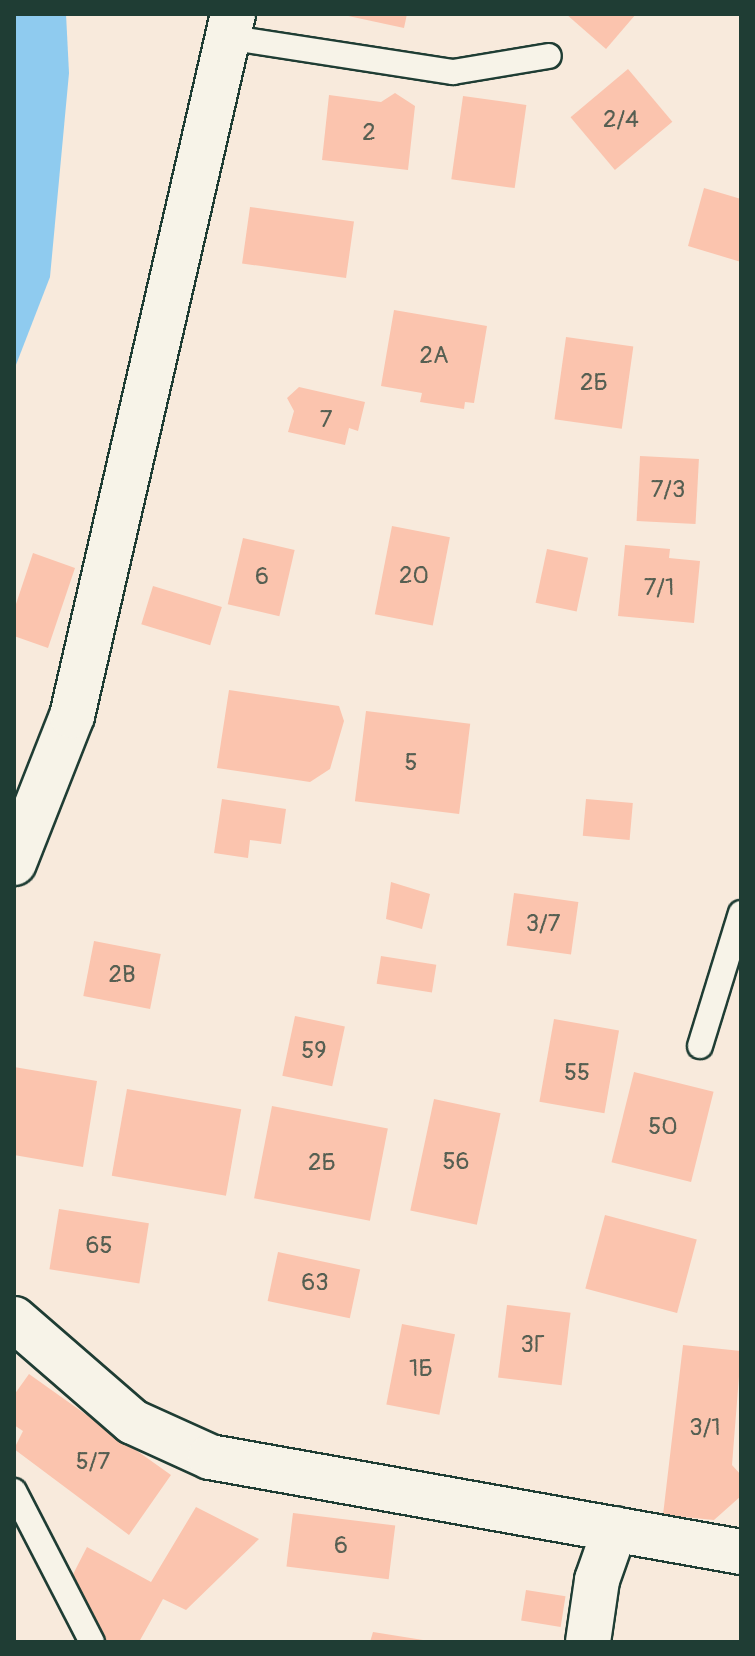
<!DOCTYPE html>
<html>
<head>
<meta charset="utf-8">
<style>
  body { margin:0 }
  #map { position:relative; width:755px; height:1656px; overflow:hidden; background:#f8eadc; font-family:Pangolin,sans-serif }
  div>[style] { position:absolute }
  .water>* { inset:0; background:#8fcbef }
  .building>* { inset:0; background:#fbc4ae; transform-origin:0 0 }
  .roads { filter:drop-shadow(2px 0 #1f3d34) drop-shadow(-2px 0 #1f3d34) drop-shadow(0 2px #1f3d34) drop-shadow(0 -2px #1f3d34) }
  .service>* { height:24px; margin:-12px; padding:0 12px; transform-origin:12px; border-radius:12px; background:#f7f3e8 }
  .minor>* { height:44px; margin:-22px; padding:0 22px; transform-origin:22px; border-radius:22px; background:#f7f3e8 }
  .tertiary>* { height:44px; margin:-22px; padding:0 22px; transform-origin:22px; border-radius:22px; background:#f7f3e8 }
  span { translate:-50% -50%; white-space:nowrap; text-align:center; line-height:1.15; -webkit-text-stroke:7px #f7f3e8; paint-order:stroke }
  .number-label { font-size:24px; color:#565f52 }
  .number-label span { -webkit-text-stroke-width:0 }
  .frame { position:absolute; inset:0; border:16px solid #1f3d34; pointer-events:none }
</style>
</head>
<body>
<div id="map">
  <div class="water">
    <div style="clip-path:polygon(14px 14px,66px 14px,69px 73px,50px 277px,14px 370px)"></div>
  </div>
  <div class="building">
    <div style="clip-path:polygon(339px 14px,407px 14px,404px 28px)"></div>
    <div style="clip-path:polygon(566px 14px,636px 14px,606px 49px)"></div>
    <div style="left:628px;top:69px;width:69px;height:75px;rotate:50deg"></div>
    <div style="clip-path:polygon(395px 93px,415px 106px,408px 170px,322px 160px,329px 95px,381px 102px)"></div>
    <div style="left:463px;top:96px;width:64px;height:84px;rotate:8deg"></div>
    <div style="clip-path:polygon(704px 188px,741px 199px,741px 262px,688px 246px)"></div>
    <div style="left:250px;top:207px;width:105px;height:57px;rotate:8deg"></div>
    <div style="clip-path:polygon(394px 310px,487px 326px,474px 403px,465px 402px,464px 409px,420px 402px,422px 393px,381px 386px)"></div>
    <div style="left:566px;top:337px;width:68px;height:83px;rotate:8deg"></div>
    <div style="clip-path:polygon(299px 387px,365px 402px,358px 431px,349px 428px,345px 445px,288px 432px,294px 411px,287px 398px)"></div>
    <div style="left:640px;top:456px;width:59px;height:65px;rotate:3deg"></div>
    <div style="left:392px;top:526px;width:59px;height:90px;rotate:11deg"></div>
    <div style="left:243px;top:538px;width:53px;height:68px;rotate:13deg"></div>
    <div style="clip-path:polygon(625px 545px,670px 549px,669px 558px,700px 561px,694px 623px,618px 616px)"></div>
    <div style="left:547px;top:549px;width:42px;height:55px;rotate:12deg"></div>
    <div style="clip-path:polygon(33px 553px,75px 568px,48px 648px,14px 636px,14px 610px)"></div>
    <div style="left:153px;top:586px;width:72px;height:40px;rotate:17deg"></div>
    <div style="clip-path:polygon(229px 690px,339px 706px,344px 721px,330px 769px,310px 782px,217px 768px)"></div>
    <div style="left:366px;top:711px;width:105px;height:91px;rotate:7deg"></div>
    <div style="clip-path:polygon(222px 799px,286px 809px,281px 844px,250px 840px,248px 858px,214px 853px)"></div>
    <div style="left:586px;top:799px;width:47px;height:37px;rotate:5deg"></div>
    <div style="clip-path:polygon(391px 882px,430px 894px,422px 929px,386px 919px)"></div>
    <div style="left:514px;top:893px;width:65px;height:53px;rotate:8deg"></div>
    <div style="left:94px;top:941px;width:68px;height:56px;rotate:11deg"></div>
    <div style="left:381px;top:956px;width:56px;height:28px;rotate:9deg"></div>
    <div style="left:295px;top:1016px;width:51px;height:61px;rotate:12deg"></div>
    <div style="left:554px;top:1019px;width:66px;height:84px;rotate:10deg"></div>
    <div style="clip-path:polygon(14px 1067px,97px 1081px,83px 1167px,14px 1155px)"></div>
    <div style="left:634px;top:1072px;width:82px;height:93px;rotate:14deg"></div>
    <div style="left:127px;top:1089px;width:116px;height:88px;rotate:10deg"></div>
    <div style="left:434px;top:1099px;width:68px;height:114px;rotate:12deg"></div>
    <div style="left:272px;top:1106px;width:118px;height:94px;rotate:11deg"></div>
    <div style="left:59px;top:1209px;width:91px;height:61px;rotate:9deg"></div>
    <div style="left:605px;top:1215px;width:95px;height:76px;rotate:15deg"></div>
    <div style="left:278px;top:1252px;width:84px;height:50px;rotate:12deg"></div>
    <div style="left:507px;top:1305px;width:64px;height:73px;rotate:7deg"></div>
    <div style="left:402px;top:1324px;width:54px;height:82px;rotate:11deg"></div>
    <div style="clip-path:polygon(683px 1345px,741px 1351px,732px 1465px,741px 1475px,741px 1496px,714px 1520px,663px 1515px)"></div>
    <div style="clip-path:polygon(29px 1374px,171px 1475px,129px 1535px,14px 1449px,23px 1431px,14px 1425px,14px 1395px)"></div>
    <div style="clip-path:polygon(196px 1507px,259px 1539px,186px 1610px,163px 1599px,139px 1642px,99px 1642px,66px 1588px,87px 1547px,151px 1582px)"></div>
    <div style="left:293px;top:1513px;width:103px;height:54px;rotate:7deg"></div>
    <div style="left:526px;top:1590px;width:40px;height:31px;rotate:9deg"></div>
    <div style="clip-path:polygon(373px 1632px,423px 1640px,422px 1642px,370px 1642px)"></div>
  </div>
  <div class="roads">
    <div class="service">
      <div style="left:226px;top:37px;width:230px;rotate:8.8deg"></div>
      <div style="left:453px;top:72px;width:97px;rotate:-9.5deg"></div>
      <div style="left:700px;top:1046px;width:139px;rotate:-72.9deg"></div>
      <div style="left:14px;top:1491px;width:170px;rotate:62.7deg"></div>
    </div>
    <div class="minor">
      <div style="left:14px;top:863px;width:158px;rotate:-68.5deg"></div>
      <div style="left:72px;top:716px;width:720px;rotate:-77.08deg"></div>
      <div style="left:588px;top:1642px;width:63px;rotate:-81.7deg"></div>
      <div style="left:597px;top:1580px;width:54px;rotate:-70.6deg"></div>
    </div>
    <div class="tertiary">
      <div style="left:14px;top:1319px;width:157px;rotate:40.9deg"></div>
      <div style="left:133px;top:1422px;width:85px;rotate:24.4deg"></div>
      <div style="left:210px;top:1457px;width:539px;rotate:10.14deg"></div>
    </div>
  </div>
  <div class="number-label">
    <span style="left:621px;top:120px">2/4</span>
    <span style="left:369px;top:133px">2</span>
    <span style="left:434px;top:356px">2А</span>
    <span style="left:594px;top:383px">2Б</span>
    <span style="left:326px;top:420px">7</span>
    <span style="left:668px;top:490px">7/3</span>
    <span style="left:414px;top:576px">20</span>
    <span style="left:262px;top:577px">6</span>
    <span style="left:659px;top:588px">7/1</span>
    <span style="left:411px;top:763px">5</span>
    <span style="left:543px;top:924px">3/7</span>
    <span style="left:122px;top:975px">2В</span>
    <span style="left:314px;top:1051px">59</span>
    <span style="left:577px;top:1073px">55</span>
    <span style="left:663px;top:1127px">50</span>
    <span style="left:456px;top:1162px">56</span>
    <span style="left:322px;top:1163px">2Б</span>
    <span style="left:99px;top:1246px">65</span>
    <span style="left:315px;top:1283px">63</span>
    <span style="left:533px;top:1345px">3Г</span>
    <span style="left:421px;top:1369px">1Б</span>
    <span style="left:705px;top:1428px">3/1</span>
    <span style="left:93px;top:1462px">5/7</span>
    <span style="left:341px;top:1546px">6</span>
  </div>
  <div class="frame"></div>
</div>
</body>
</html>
